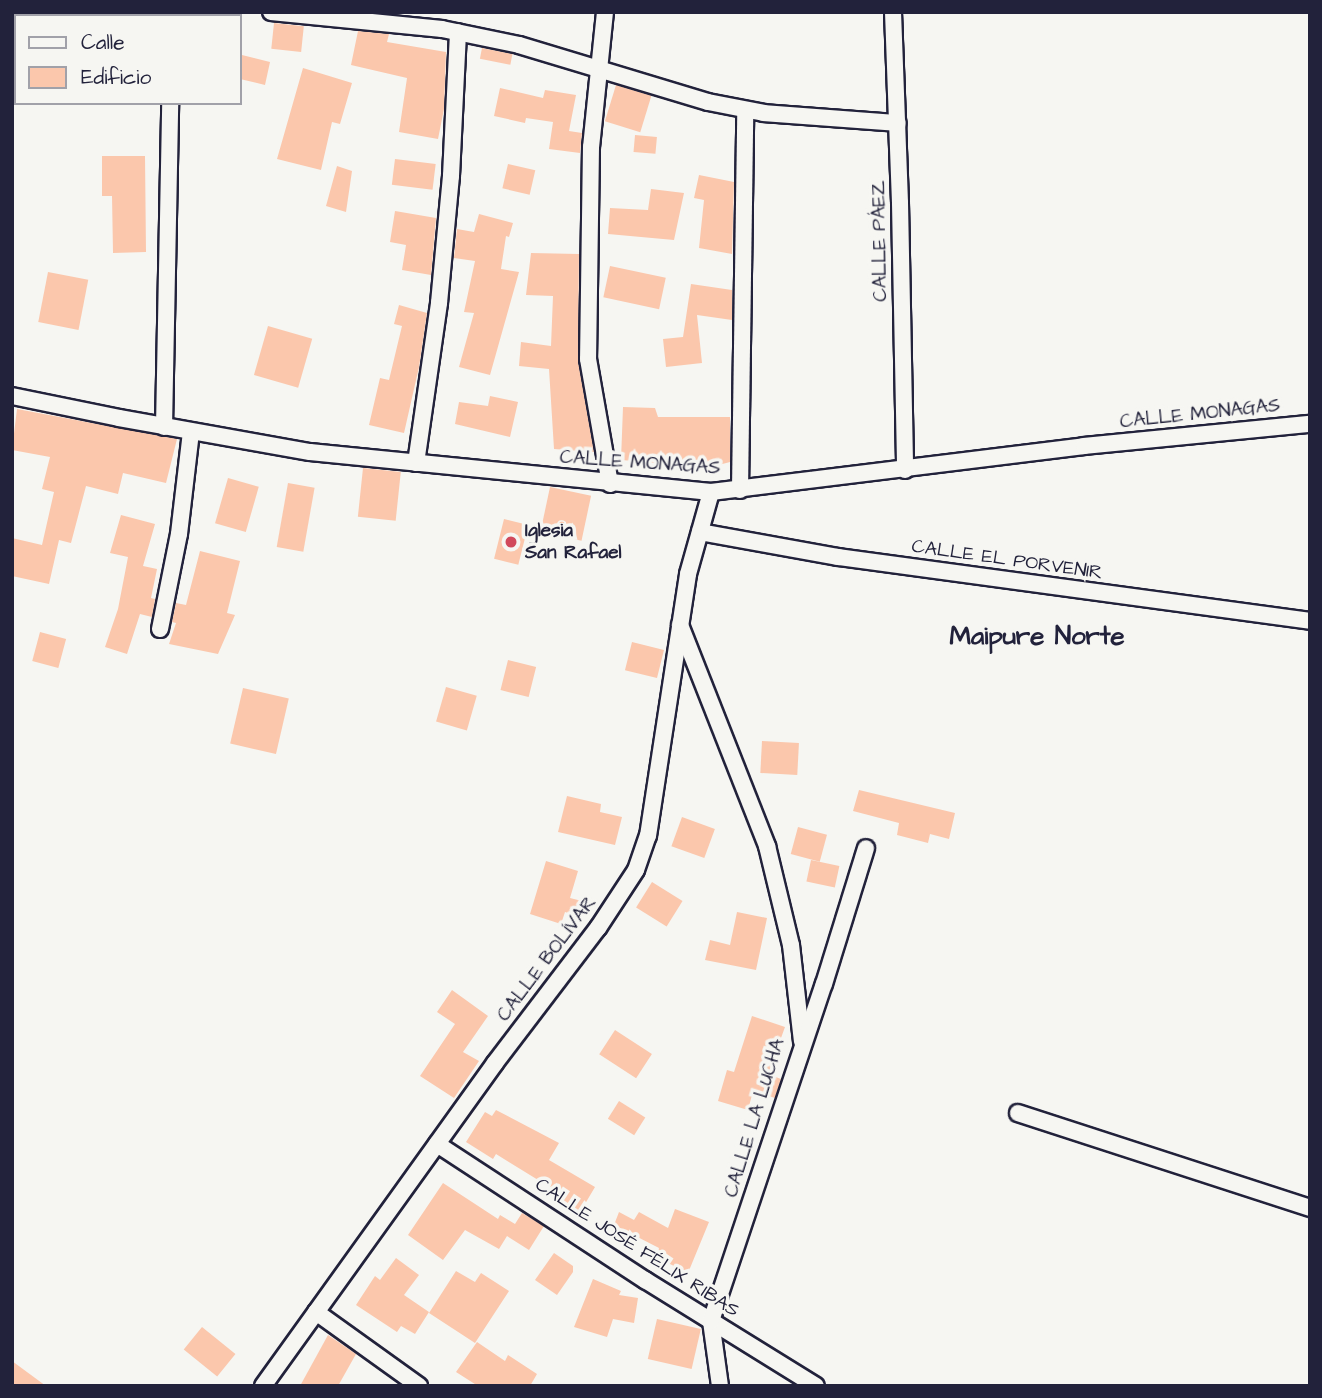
<!DOCTYPE html>
<html>
<head>
<meta charset="utf-8">
<style>
  body { margin:0 }
  #map { position:relative; width:1322px; height:1398px; overflow:hidden; background:#f6f6f2; font-family:"Architects Daughter",sans-serif }
  div>[style] { position:absolute }
  .building>* { inset:0; background:#fbc7ac; transform-origin:0 0 }
  .roads { filter:drop-shadow(2px 0 #22223b) drop-shadow(-2px 0 #22223b) drop-shadow(0 2px #22223b) drop-shadow(0 -2px #22223b) }
  .street>* { height:16px; margin:-8px; padding:0 8px; transform-origin:8px; border-radius:8px; background:#f6f6f2 }
  .dots>* { width:19px; height:19px; translate:-50% -50%; box-sizing:border-box; border:4px solid #f6f6f2; border-radius:50% }
  span { translate:-50% -50%; white-space:nowrap; text-align:center; line-height:1.15; -webkit-text-stroke:7px #f6f6f2; paint-order:stroke }
  .street-label { font-size:19px; color:#22223b }
  .poi-label { font-size:19px; color:#22223b; font-weight:700 }
  .left { translate:0 -50%; text-align:left }
  .district-label { font-size:26px; color:#22223b; font-weight:700 }
  .frame { position:absolute; inset:0; border:14px solid #22223b; pointer-events:none }
  .legend { position:absolute; left:14px; top:14px; width:228px; height:91px; box-sizing:border-box; background:#f6f6f2; border:2px solid #a1a1a9; margin:0; padding:9px 12px; list-style:none; font-size:21px; color:#22223b }
  .legend li { display:flex; align-items:center; gap:14px; height:35px }
  .legend b { width:35px; border:2px solid #a1a1a9 }
</style>
</head>
<body>
<div id="map">
  <div class="building">
    <div style="left:274px;top:23px;width:30px;height:26px;rotate:6deg"></div>
    <div style="clip-path:polygon(358px 31px,389px 34px,387px 42px,446px 52px,444px 109px,438px 139px,399px 132px,407px 78px,351px 65px)"></div>
    <div style="left:482px;top:48px;width:31px;height:11px;rotate:11deg"></div>
    <div style="clip-path:polygon(242px 55px,270px 62px,265px 85px,240px 79px)"></div>
    <div style="clip-path:polygon(303px 68px,352px 83px,340px 124px,332px 122px,321px 170px,277px 159px)"></div>
    <div style="left:616px;top:85px;width:37px;height:38px;rotate:17deg"></div>
    <div style="clip-path:polygon(500px 88px,543px 98px,545px 90px,576px 95px,569px 131px,582px 133px,580px 153px,549px 149px,553px 122px,526px 118px,525px 123px,494px 116px)"></div>
    <div style="left:635px;top:135px;width:22px;height:17px;rotate:5deg"></div>
    <div style="clip-path:polygon(102px 156px,145px 156px,146px 252px,113px 253px,112px 196px,102px 196px)"></div>
    <div style="left:395px;top:159px;width:41px;height:26px;rotate:7deg"></div>
    <div style="left:508px;top:164px;width:28px;height:25px;rotate:13deg"></div>
    <div style="clip-path:polygon(337px 166px,352px 171px,346px 212px,326px 206px)"></div>
    <div style="clip-path:polygon(699px 175px,734px 182px,732px 254px,699px 248px,704px 200px,694px 198px)"></div>
    <div style="clip-path:polygon(651px 189px,684px 193px,674px 240px,608px 234px,610px 208px,648px 210px)"></div>
    <div style="clip-path:polygon(395px 211px,436px 218px,431px 275px,402px 270px,406px 245px,390px 242px)"></div>
    <div style="clip-path:polygon(479px 214px,513px 223px,509px 237px,506px 236px,501px 269px,519px 272px,490px 375px,459px 367px,474px 313px,464px 312px,475px 261px,454px 258px,457px 229px,474px 232px)"></div>
    <div style="clip-path:polygon(531px 253px,579px 254px,578px 361px,594px 452px,554px 449px,549px 369px,519px 366px,521px 342px,551px 346px,553px 296px,526px 295px)"></div>
    <div style="left:610px;top:266px;width:57px;height:32px;rotate:12deg"></div>
    <div style="left:48px;top:272px;width:41px;height:51px;rotate:11deg"></div>
    <div style="clip-path:polygon(691px 284px,732px 290px,732px 320px,697px 315px,702px 363px,666px 367px,663px 339px,683px 337px)"></div>
    <div style="clip-path:polygon(399px 305px,427px 313px,419px 367px,404px 433px,369px 425px,380px 378px,389px 380px,402px 326px,394px 324px)"></div>
    <div style="left:268px;top:326px;width:46px;height:51px;rotate:16deg"></div>
    <div style="clip-path:polygon(490px 396px,518px 402px,510px 437px,455px 424px,459px 402px,488px 406px)"></div>
    <div style="clip-path:polygon(623px 407px,655px 408px,658px 417px,730px 417px,730px 462px,711px 467px,621px 460px)"></div>
    <div style="clip-path:polygon(17px 409px,177px 439px,166px 483px,123px 473px,118px 494px,86px 486px,71px 543px,59px 540px,49px 584px,12px 576px,12px 538px,42px 545px,54px 492px,42px 489px,50px 457px,12px 450px)"></div>
    <div style="left:363px;top:468px;width:38px;height:49px;rotate:6deg"></div>
    <div style="left:228px;top:478px;width:32px;height:47px;rotate:16deg"></div>
    <div style="left:288px;top:483px;width:27px;height:65px;rotate:10deg"></div>
    <div style="left:550px;top:487px;width:42px;height:46px;rotate:12deg"></div>
    <div style="clip-path:polygon(121px 515px,155px 524px,143px 566px,157px 569px,151px 598px,155px 599px,152px 617px,140px 614px,127px 654px,105px 647px,118px 609px,128px 557px,110px 553px)"></div>
    <div style="left:504px;top:519px;width:25px;height:41px;rotate:14deg"></div>
    <div style="clip-path:polygon(200px 551px,240px 561px,227px 613px,235px 615px,218px 654px,169px 644px,176px 623px,172px 622px,176px 603px,186px 605px)"></div>
    <div style="left:40px;top:632px;width:27px;height:30px;rotate:15deg"></div>
    <div style="left:632px;top:642px;width:33px;height:29px;rotate:14deg"></div>
    <div style="left:508px;top:660px;width:29px;height:31px;rotate:14deg"></div>
    <div style="left:446px;top:687px;width:32px;height:36px;rotate:16deg"></div>
    <div style="left:243px;top:688px;width:47px;height:57px;rotate:13deg"></div>
    <div style="left:762px;top:741px;width:37px;height:32px;rotate:3deg"></div>
    <div style="clip-path:polygon(859px 790px,955px 813px,949px 839px,930px 834px,928px 843px,897px 835px,899px 823px,853px 811px)"></div>
    <div style="clip-path:polygon(567px 796px,601px 804px,600px 812px,622px 817px,615px 845px,558px 832px)"></div>
    <div style="left:682px;top:817px;width:35px;height:31px;rotate:20deg"></div>
    <div style="left:798px;top:827px;width:30px;height:28px;rotate:15deg"></div>
    <div style="left:811px;top:860px;width:29px;height:22px;rotate:12deg"></div>
    <div style="clip-path:polygon(546px 861px,578px 871px,570px 898px,582px 901px,578px 916px,565px 912px,561px 924px,530px 914px)"></div>
    <div style="left:652px;top:882px;width:36px;height:30px;rotate:32deg"></div>
    <div style="clip-path:polygon(737px 912px,767px 918px,756px 970px,705px 960px,710px 940px,730px 945px)"></div>
    <div style="clip-path:polygon(452px 990px,488px 1016px,463px 1052px,479px 1061px,454px 1098px,420px 1076px,455px 1024px,437px 1012px)"></div>
    <div style="clip-path:polygon(752px 1016px,785px 1027px,768px 1074px,781px 1079px,775px 1098px,753px 1091px,748px 1110px,718px 1101px,727px 1070px,734px 1072px)"></div>
    <div style="left:615px;top:1030px;width:44px;height:29px;rotate:33deg"></div>
    <div style="left:619px;top:1101px;width:31px;height:21px;rotate:32deg"></div>
    <div style="clip-path:polygon(496px 1110px,559px 1143px,549px 1160px,595px 1187px,579px 1214px,552px 1198px,556px 1191px,496px 1154px,493px 1159px,466px 1142px,485px 1112px,492px 1116px)"></div>
    <div style="clip-path:polygon(443px 1183px,498px 1219px,500px 1215px,515px 1224px,522px 1213px,544px 1226px,529px 1250px,507px 1236px,499px 1249px,465px 1230px,443px 1260px,408px 1235px)"></div>
    <div style="clip-path:polygon(675px 1209px,709px 1222px,688px 1273px,656px 1257px,659px 1248px,614px 1225px,619px 1212px,634px 1220px,639px 1212px,668px 1228px)"></div>
    <div style="clip-path:polygon(554px 1253px,573px 1266px,573px 1272px,557px 1295px,535px 1280px)"></div>
    <div style="clip-path:polygon(396px 1258px,419px 1275px,404px 1295px,429px 1312px,415px 1334px,401px 1326px,397px 1332px,356px 1305px,375px 1276px,380px 1280px)"></div>
    <div style="clip-path:polygon(456px 1271px,475px 1282px,481px 1273px,509px 1291px,475px 1343px,429px 1313px)"></div>
    <div style="clip-path:polygon(593px 1279px,621px 1291px,619px 1295px,638px 1298px,634px 1323px,613px 1319px,607px 1337px,574px 1327px)"></div>
    <div style="left:657px;top:1319px;width:45px;height:41px;rotate:13deg"></div>
    <div style="left:202px;top:1327px;width:43px;height:29px;rotate:39deg"></div>
    <div style="clip-path:polygon(328px 1335px,356px 1354px,338px 1386px,300px 1386px)"></div>
    <div style="clip-path:polygon(477px 1342px,505px 1361px,508px 1355px,537px 1374px,530px 1386px,478px 1386px,456px 1372px)"></div>
    <div style="clip-path:polygon(12px 1361px,46px 1386px,12px 1386px)"></div>
  </div>
  <div class="roads">
    <div class="street">
      <div style="left:271px;top:12px;width:172px;rotate:5.7deg"></div>
      <div style="left:442px;top:29px;width:79px;rotate:11.7deg"></div>
      <div style="left:519px;top:45px;width:197px;rotate:16.8deg"></div>
      <div style="left:708px;top:102px;width:57px;rotate:11.1deg"></div>
      <div style="left:764px;top:113px;width:134px;rotate:4.3deg"></div>
      <div style="left:605px;top:12px;width:136px;rotate:95.9deg"></div>
      <div style="left:591px;top:147px;width:212px;rotate:90.8deg"></div>
      <div style="left:588px;top:359px;width:127px;rotate:80deg"></div>
      <div style="left:893px;top:12px;width:191px;rotate:87.9deg"></div>
      <div style="left:900px;top:203px;width:267px;rotate:88.9deg"></div>
      <div style="left:171px;top:16px;width:4px;rotate:-90deg"></div>
      <div style="left:12px;top:396px;width:109px;rotate:11.6deg"></div>
      <div style="left:119px;top:418px;width:194px;rotate:10.1deg"></div>
      <div style="left:310px;top:452px;width:403px;rotate:5.7deg"></div>
      <div style="left:711px;top:492px;width:376px;rotate:-7deg"></div>
      <div style="left:1084px;top:446px;width:227px;rotate:-5.6deg"></div>
      <div style="left:164px;top:427px;width:324px;rotate:-88.9deg"></div>
      <div style="left:416px;top:463px;width:162px;rotate:-81.8deg"></div>
      <div style="left:439px;top:303px;width:128px;rotate:-84.6deg"></div>
      <div style="left:451px;top:176px;width:144px;rotate:-87.2deg"></div>
      <div style="left:740px;top:490px;width:380px;rotate:-89.2deg"></div>
      <div style="left:700px;top:532px;width:140px;rotate:10.3deg"></div>
      <div style="left:838px;top:557px;width:476px;rotate:7.7deg"></div>
      <div style="left:680px;top:625px;width:238px;rotate:68.5deg"></div>
      <div style="left:767px;top:846px;width:102px;rotate:76.4deg"></div>
      <div style="left:791px;top:945px;width:97px;rotate:83.5deg"></div>
      <div style="left:160px;top:629px;width:97px;rotate:-78.7deg"></div>
      <div style="left:179px;top:534px;width:103px;rotate:-83.3deg"></div>
      <div style="left:1018px;top:1113px;width:307px;rotate:18deg"></div>
      <div style="left:437px;top:1144px;width:249px;rotate:33.2deg"></div>
      <div style="left:645px;top:1280px;width:201px;rotate:31.8deg"></div>
      <div style="left:316px;top:1312px;width:127px;rotate:35.7deg"></div>
      <div style="left:263px;top:1386px;width:398px;rotate:-54.3deg"></div>
      <div style="left:495px;top:1063px;width:170px;rotate:-52.7deg"></div>
      <div style="left:598px;top:928px;width:69px;rotate:-56.8deg"></div>
      <div style="left:636px;top:870px;width:36px;rotate:-71deg"></div>
      <div style="left:648px;top:836px;width:265px;rotate:-81.3deg"></div>
      <div style="left:688px;top:574px;width:85px;rotate:-74.3deg"></div>
      <div style="left:720px;top:1386px;width:66px;rotate:-97.9deg"></div>
      <div style="left:711px;top:1321px;width:355px;rotate:-71.5deg"></div>
      <div style="left:824px;top:984px;width:142px;rotate:-72.8deg"></div>
    </div>
  </div>
  <div class="dots">
    <div style="left:511px;top:542px;background:#d1495b"></div>
  </div>
  <div class="street-label">
    <span style="left:880px;top:241px;rotate:-91deg">CALLE PÁEZ</span>
    <span style="left:1200px;top:414px;rotate:-6deg">CALLE MONAGAS</span>
    <span style="left:640px;top:463px;rotate:4deg">CALLE MONAGAS</span>
    <span style="left:1007px;top:560px;rotate:8deg">CALLE EL PORVENIR</span>
    <span style="left:547px;top:959px;rotate:-53deg">CALLE BOLÍVAR</span>
    <span style="left:755px;top:1118px;rotate:-73deg">CALLE LA LUCHA</span>
    <span style="left:637px;top:1248px;rotate:33deg">CALLE JOSÉ FÉLIX RIBAS</span>
  </div>
  <div class="poi-label">
    <span class="left" style="left:525px;top:542px">Iglesia<br>San Rafael</span>
  </div>
  <div class="district-label">
    <span style="left:1037px;top:637px">Maipure Norte</span>
  </div>
  <div class="frame"></div>
  <ul class="legend">
  <li><b style="height:9px;background:#f6f6f2"></b>Calle</li>
  <li><b style="height:19px;background:#fbc7ac"></b>Edificio</li>
  </ul>
</div>
</body>
</html>
